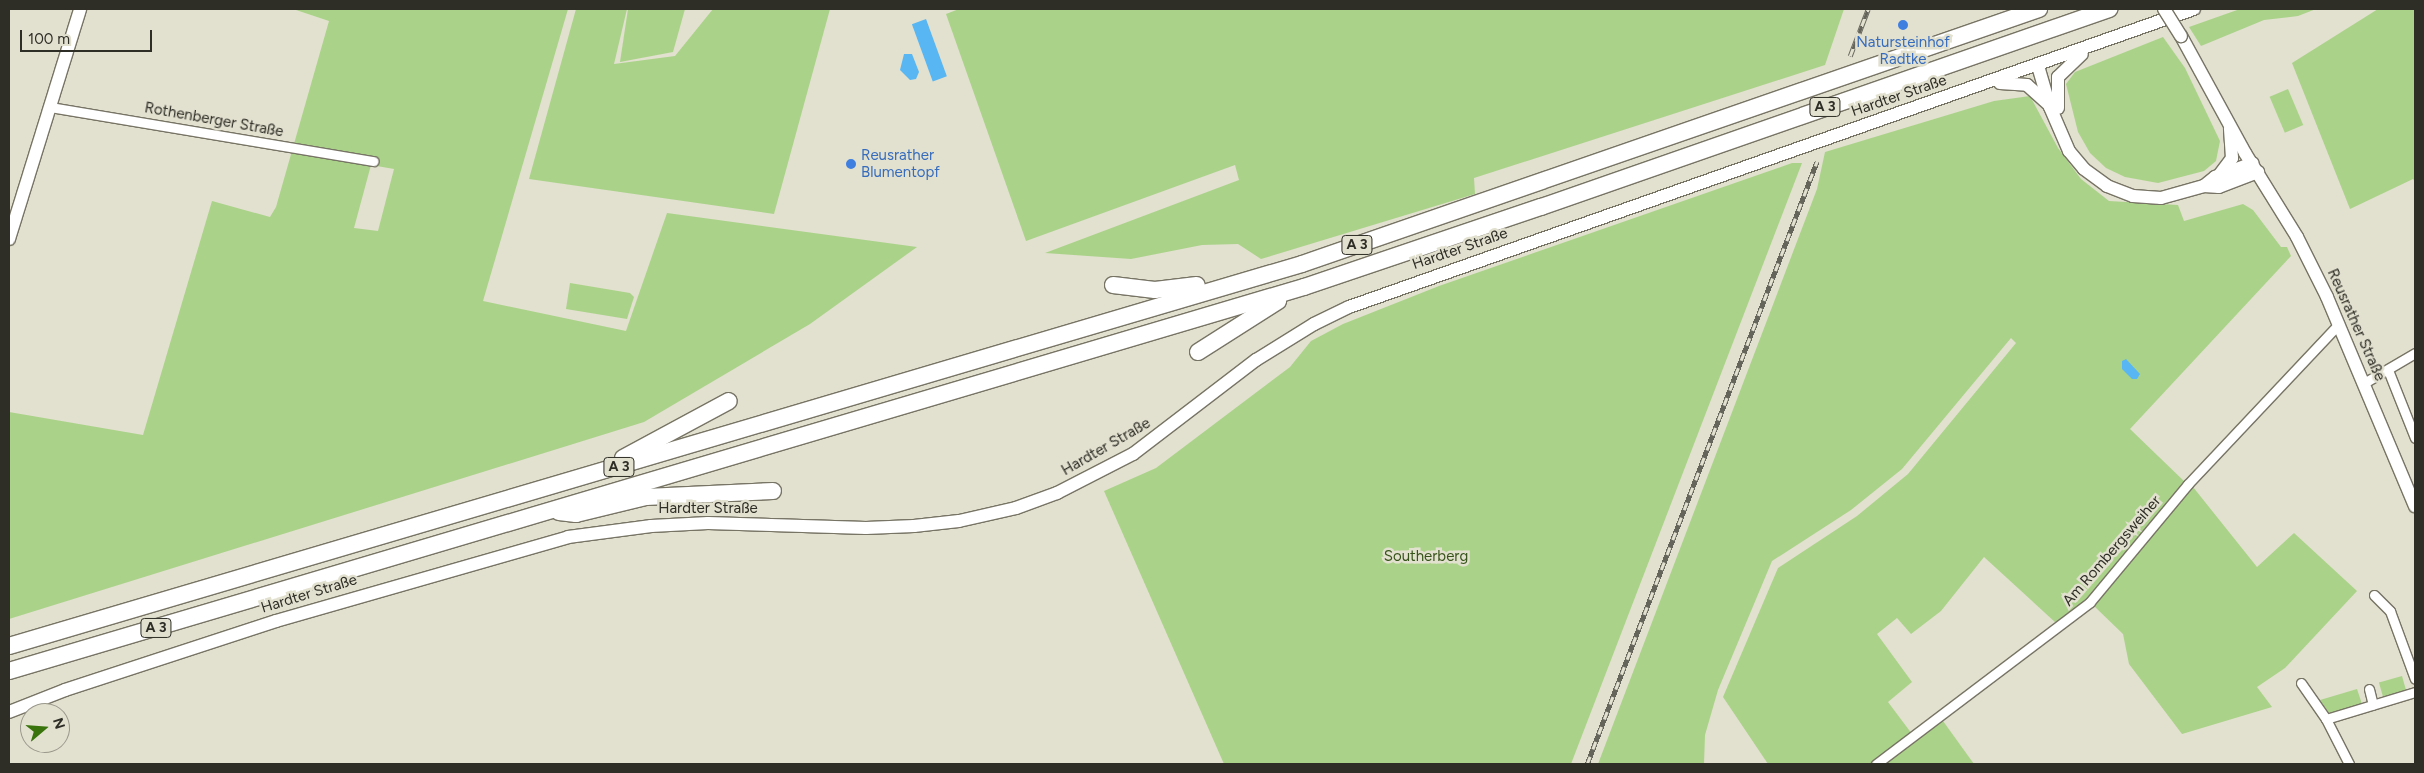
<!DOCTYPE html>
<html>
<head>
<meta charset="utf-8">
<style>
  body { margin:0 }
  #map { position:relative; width:2424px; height:773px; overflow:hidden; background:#e2e0cf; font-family:Figtree,sans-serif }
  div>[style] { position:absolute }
  .green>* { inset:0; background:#aad389; transform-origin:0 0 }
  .water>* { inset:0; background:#58b6f2; transform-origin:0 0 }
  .roads { filter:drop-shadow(1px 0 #777465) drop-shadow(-1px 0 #777465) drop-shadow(0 1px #777465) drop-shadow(0 -1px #777465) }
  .street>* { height:9px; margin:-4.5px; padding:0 4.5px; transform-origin:4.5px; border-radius:4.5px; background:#fff }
  .secondary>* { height:12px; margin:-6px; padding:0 6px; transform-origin:6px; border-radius:6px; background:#fff }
  .highway>* { height:16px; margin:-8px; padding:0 8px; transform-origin:8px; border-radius:8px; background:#fff }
  .rail>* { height:4.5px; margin-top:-2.25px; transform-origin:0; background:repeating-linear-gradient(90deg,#e2e0cf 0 8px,#66655b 0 16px); box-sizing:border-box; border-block:1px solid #66655b }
  .bridges { filter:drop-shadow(1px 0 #777465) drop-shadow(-1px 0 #777465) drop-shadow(0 1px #777465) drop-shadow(0 -1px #777465) }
  .secondary-bridge>* { height:12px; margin:-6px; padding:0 6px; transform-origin:6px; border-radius:6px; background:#fff }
  .dots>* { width:14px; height:14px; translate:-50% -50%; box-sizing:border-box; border:2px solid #e2e0cf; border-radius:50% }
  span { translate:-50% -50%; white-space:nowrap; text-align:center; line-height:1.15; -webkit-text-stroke:5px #e2e0cf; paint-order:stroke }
  .shield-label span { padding:1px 4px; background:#e2e0cf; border:1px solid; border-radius:4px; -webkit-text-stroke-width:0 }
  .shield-label { font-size:14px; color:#2e2d26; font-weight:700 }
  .shop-label { font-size:15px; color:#366cbe }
  .left { translate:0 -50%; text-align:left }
  .street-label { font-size:15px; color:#2e2d26 }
  .park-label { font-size:15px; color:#365419 }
  .frame { position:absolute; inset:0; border:10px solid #2e2d26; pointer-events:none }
  .north { position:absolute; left:20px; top:703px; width:50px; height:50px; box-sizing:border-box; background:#e2e0cf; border:1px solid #9a988b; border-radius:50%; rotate:72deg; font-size:14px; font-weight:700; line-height:20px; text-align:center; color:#2e2d26 }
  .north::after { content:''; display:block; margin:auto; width:18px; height:22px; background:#38740b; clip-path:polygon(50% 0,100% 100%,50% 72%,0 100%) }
  .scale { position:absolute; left:20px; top:30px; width:132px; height:22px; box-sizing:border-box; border:2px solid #2e2d26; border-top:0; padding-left:6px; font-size:15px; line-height:18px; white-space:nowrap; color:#2e2d26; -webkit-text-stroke:4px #e2e0cf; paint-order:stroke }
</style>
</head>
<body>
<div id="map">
  <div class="green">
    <div style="clip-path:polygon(evenodd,293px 9px,568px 9px,483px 301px,626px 331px,667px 213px,917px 247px,810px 324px,644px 422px,9px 619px,9px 412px,143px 435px,212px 201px,270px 217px,276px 207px,329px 21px,293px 9px,371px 165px,394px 169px,378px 231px,354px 228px,371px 165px)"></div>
    <div style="clip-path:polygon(576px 9px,627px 9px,614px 64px,675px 56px,713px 9px,830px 9px,774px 214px,529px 179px)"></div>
    <div style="clip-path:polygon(628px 9px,685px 9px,673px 52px,620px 62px)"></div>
    <div style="clip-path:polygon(959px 9px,1844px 9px,1825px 65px,1474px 178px,1475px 194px,1261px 259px,1238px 244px,1202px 245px,1131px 259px,1045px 253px,1239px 180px,1235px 165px,1026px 241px,946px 14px)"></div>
    <div style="clip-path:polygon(2240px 9px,2316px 9px,2298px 16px,2264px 20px,2201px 46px,2189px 27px)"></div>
    <div style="clip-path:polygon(2378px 9px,2415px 9px,2415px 182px,2413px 179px,2350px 209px,2292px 63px)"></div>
    <div style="clip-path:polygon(2163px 37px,2185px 68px,2220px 141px,2216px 161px,2204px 171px,2158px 183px,2125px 177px,2106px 168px,2090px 153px,2078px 132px,2066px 84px,2075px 72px)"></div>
    <div style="left:2288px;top:89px;width:39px;height:20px;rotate:67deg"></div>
    <div style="clip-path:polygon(2030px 96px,2058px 148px,2081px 179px,2109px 201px,2178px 205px,2184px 221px,2243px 204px,2253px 210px,2281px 247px,2287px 247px,2291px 256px,2130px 429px,2186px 483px,2088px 598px,2056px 623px,1984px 557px,1941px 611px,1911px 634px,1897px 618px,1877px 634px,1912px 682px,1888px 702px,1912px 734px,1870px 764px,1768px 764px,1723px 697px,1778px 568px,1857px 516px,1908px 474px,2016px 343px,2011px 338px,1902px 469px,1851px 510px,1772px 561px,1718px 690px,1705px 735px,1704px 764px,1598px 764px,1817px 189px,1825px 152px,1994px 101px)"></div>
    <div style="clip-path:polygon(1792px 163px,1802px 163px,1571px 764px,1224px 764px,1104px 491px,1156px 468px,1290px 367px,1311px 341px,1343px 324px,1439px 286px)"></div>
    <div style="clip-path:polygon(570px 283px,630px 293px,634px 297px,627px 319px,566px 309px)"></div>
    <div style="clip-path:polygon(2193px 487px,2257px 567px,2294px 533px,2357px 591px,2285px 668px,2257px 687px,2272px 707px,2182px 734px,2129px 664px,2123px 634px,2094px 606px)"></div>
    <div style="left:2402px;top:676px;width:15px;height:24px;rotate:74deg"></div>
    <div style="clip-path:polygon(2357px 689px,2362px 704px,2329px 713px,2320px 700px)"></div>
    <div style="clip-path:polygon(1943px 721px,1974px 764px,1882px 764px)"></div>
  </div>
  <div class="water">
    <div style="left:926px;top:19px;width:61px;height:15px;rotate:70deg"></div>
    <div style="clip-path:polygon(904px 54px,912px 54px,919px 72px,916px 79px,910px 80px,900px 70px)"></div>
    <div style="clip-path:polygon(2126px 359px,2140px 374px,2137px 379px,2132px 379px,2122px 369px,2122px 361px)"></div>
  </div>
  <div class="roads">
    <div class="street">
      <div style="left:50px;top:107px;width:328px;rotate:9.5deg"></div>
      <div style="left:2388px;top:370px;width:73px;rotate:68.3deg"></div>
      <div style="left:2364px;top:383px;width:59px;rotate:-30.5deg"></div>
      <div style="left:2374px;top:595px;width:23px;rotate:45deg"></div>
      <div style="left:2390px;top:611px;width:72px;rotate:69.8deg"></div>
      <div style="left:2301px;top:683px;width:44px;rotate:55.2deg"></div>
      <div style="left:2326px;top:719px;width:93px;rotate:-16.9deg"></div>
      <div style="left:2369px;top:689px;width:16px;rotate:76deg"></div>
      <div style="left:2326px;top:719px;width:51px;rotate:62.9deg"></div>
      <div style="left:1876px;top:764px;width:268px;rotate:-37.1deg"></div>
      <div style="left:2090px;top:602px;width:153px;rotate:-50.3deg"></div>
      <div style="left:2188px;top:484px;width:220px;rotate:-46.7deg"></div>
    </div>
    <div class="secondary">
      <div style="left:2181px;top:36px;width:133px;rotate:61.3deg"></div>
      <div style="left:2245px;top:153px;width:99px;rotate:58.2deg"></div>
      <div style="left:2297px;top:237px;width:67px;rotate:63.4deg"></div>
      <div style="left:2327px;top:297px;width:227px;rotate:67.2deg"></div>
      <div style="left:2038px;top:66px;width:43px;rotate:73.7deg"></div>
      <div style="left:2050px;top:107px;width:48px;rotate:66.6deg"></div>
      <div style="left:2069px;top:151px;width:23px;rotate:50deg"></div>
      <div style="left:2084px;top:169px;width:29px;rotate:36deg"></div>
      <div style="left:2107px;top:186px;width:28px;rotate:21deg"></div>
      <div style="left:2133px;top:196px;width:28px;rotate:4deg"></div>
      <div style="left:2161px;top:198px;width:45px;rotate:-15.6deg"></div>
      <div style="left:2204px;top:186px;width:14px;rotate:-39deg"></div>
      <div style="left:2215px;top:177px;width:40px;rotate:-20.2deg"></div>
      <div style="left:2000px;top:83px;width:27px;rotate:4deg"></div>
      <div style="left:2027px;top:85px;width:30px;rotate:42deg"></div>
      <div style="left:2058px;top:108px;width:31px;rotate:-90deg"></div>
      <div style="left:2058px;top:77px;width:33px;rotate:-44deg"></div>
      <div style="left:2220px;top:174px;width:20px;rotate:-53deg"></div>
      <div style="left:2232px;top:158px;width:30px;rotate:-94deg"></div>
      <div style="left:2204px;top:186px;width:15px;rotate:4deg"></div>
      <div style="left:2219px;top:187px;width:42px;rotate:-21deg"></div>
      <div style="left:9px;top:239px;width:241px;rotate:-72.8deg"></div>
      <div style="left:9px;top:712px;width:60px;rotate:-21.4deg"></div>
      <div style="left:65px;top:690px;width:222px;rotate:-18.1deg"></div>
      <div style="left:276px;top:621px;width:304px;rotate:-16deg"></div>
      <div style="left:568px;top:537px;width:84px;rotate:-7.5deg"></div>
      <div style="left:651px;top:526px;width:57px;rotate:-3deg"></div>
      <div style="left:708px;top:523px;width:158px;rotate:1.8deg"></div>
      <div style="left:866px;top:528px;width:48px;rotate:-2.4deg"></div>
      <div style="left:914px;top:526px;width:45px;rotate:-6.3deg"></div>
      <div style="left:959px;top:521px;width:58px;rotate:-12.8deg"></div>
      <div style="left:1016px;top:508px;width:44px;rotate:-20.1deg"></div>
      <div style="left:1057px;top:493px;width:85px;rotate:-27.2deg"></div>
      <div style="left:1133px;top:454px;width:155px;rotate:-37.4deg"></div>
      <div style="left:1256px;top:360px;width:68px;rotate:-31.8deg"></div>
      <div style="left:1314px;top:324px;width:39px;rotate:-26deg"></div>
      <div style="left:1349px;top:307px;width:896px;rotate:-19.43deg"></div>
    </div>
    <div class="highway">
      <div style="left:1113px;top:285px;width:42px;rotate:6.8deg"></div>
      <div style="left:1155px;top:290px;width:42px;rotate:-6.8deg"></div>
      <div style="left:1198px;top:352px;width:95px;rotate:-32.5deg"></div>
      <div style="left:623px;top:458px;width:120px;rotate:-28.3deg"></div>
      <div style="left:559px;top:512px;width:17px;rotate:7deg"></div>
      <div style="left:576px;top:514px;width:72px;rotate:-13.7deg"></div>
      <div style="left:646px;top:497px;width:127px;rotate:-2.7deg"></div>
      <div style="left:9px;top:646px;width:1348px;rotate:-16.46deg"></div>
      <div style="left:1302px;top:264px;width:780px;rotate:-19.09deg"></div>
      <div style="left:9px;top:671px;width:1351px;rotate:-16.52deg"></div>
      <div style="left:1304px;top:287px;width:250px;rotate:-18.7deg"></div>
      <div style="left:1541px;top:207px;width:602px;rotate:-19.22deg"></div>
    </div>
  </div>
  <div class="rail">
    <div style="left:1850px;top:56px;width:50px;rotate:-69deg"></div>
    <div style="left:1587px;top:764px;width:645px;rotate:-69.12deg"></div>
  </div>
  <div class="bridges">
    <div class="secondary-bridge">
      <div style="left:2164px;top:9px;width:32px;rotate:58deg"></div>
    </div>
  </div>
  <div class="dots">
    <div style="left:1903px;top:25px;background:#3f7fe0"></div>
    <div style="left:851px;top:164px;background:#3f7fe0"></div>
  </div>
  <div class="shield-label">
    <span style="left:1825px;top:107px">A 3</span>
    <span style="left:1357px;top:245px">A 3</span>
    <span style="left:619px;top:467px">A 3</span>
    <span style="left:156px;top:628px">A 3</span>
  </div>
  <div class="shop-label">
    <span style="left:1903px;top:51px">Natursteinhof<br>Radtke</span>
    <span class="left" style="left:861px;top:164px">Reusrather<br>Blumentopf</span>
  </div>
  <div class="street-label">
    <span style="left:1899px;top:96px;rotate:-19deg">Hardter Straße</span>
    <span style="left:214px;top:120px;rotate:10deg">Rothenberger Straße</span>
    <span style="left:1460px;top:249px;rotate:-19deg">Hardter Straße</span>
    <span style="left:2356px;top:325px;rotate:66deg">Reusrather Straße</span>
    <span style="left:1106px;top:447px;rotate:-30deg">Hardter Straße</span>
    <span style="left:708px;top:509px">Hardter Straße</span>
    <span style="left:2112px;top:551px;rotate:-49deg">Am Rombergsweiher</span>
    <span style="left:309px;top:594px;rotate:-17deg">Hardter Straße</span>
  </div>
  <div class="park-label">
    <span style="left:1426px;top:557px">Southerberg</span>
  </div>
  <div class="frame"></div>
  <div class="north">N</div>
  <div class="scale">100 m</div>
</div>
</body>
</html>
